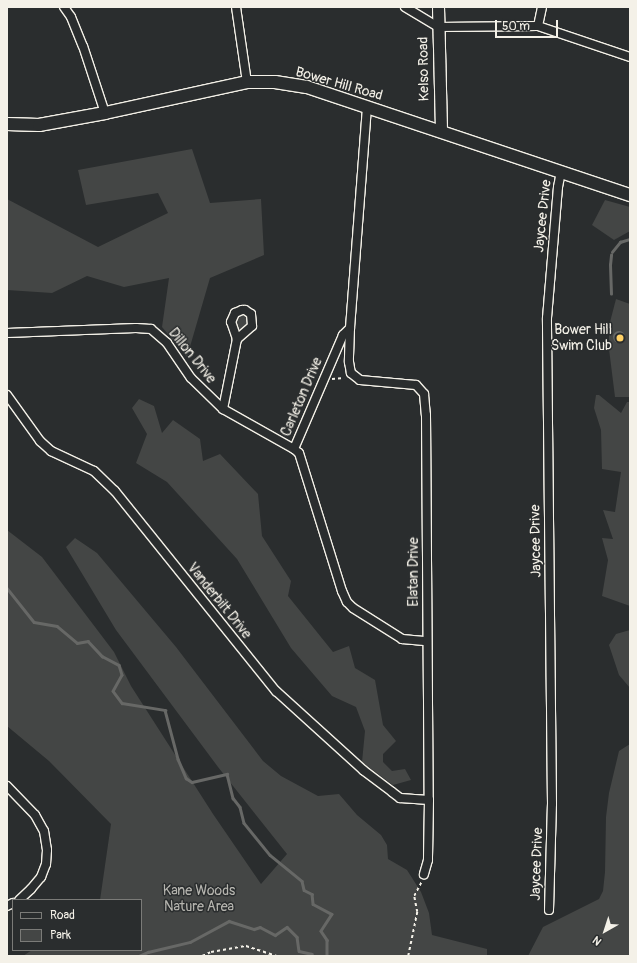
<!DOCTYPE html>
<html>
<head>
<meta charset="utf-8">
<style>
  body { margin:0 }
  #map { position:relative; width:637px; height:963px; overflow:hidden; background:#2a2d2e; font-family:Pangolin,sans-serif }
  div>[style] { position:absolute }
  .green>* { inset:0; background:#444645 }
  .water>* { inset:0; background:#676866 }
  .round { border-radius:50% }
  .stream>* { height:2.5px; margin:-1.25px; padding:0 1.25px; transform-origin:1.25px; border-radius:1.25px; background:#676866 }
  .path>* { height:1.5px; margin-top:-0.75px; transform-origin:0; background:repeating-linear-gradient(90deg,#f4f1e8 0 3px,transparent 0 6px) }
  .roads { filter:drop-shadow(1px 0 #f4f1e8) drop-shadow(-1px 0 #f4f1e8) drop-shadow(0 1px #f4f1e8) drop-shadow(0 -1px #f4f1e8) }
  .minor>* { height:8px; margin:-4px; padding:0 4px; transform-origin:4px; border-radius:4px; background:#2a2d2e }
  .tertiary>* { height:11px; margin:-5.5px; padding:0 5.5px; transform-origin:5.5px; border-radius:5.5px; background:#2a2d2e }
  .secondary>* { height:12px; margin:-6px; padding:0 6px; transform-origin:6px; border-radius:6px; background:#2a2d2e }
  .dots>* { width:11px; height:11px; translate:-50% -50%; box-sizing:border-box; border:2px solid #2a2d2e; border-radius:50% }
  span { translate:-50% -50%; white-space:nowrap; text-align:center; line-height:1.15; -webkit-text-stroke:3px #2a2d2e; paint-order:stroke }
  .street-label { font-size:14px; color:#f4f1e8 }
  .poi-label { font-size:14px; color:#f4f1e8 }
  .right { translate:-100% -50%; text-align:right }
  .park-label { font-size:14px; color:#b6b5af }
  .frame { position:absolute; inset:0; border:8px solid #f4f1e8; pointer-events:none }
  .legend { position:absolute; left:12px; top:899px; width:130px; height:52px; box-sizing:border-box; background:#2a2d2e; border:1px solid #7b7b78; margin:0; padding:5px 7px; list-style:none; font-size:12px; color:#f4f1e8 }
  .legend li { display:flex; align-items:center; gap:8px; height:20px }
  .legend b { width:20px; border:1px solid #7b7b78 }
  .north { position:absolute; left:585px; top:911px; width:40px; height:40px; -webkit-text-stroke:3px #2a2d2e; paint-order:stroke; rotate:219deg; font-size:11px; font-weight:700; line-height:16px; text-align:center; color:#f4f1e8 }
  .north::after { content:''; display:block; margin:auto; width:14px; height:18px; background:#f4f1e8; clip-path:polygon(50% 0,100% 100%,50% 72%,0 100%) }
  .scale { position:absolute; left:495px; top:20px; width:63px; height:18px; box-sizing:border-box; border:2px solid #f4f1e8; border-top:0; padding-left:5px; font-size:12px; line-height:14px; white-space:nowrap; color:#f4f1e8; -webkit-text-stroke:3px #2a2d2e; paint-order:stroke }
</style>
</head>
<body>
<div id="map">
  <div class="green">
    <div style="clip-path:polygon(192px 149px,210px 203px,261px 199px,264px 255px,210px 278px,187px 357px,162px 327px,169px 278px,124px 287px,87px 276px,52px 293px,7px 290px,7px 199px,98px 247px,168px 213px,158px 193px,86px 205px,78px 170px)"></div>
    <div style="clip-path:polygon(605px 200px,630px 207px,630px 231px,614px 240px,592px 225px)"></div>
    <div style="clip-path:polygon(616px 299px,630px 304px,630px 397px,615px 397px,609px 349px,609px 326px)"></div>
    <div style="clip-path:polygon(243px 315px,247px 317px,249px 324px,240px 331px,236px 321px,239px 316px)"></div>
    <div style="clip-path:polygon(596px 395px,599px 395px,621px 413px,627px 402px,630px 402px,630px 606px,602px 596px,608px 560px,602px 538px,613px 539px,603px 510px,615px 512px,621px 472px,602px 469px,601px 430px,594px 408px)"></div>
    <div style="clip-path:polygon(139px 399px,154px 406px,162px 433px,173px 420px,200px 439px,203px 461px,220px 454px,258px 494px,262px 536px,291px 581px,288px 596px,333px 652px,349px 646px,355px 668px,375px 680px,383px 725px,396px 741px,383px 754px,383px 762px,392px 771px,405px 769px,411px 780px,393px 785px,362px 762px,365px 731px,356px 707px,332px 696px,291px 648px,237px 559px,167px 482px,136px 463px,147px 434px,132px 408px)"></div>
    <div style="clip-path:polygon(7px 530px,42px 557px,114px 652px,131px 686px,213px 814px,261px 884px,287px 854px,218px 767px,116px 630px,66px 547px,75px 538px,97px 553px,176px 647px,263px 761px,281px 776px,318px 796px,339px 794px,357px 815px,381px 835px,387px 845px,388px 859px,407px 870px,421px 892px,429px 913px,432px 935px,487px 949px,487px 956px,23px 956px,32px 950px,141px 950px,141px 900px,100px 900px,111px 824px,49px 761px,7px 726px)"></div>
    <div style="clip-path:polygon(630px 630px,630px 688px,619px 675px,609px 645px,616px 634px)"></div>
    <div style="clip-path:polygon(630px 744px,630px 956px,528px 956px,543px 927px,599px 899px,603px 891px,605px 872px,606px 817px,609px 793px,619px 751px)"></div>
  </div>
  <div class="water">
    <div class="round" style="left:613px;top:331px;width:12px;height:12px"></div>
  </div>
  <div class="stream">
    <div style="left:612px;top:252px;width:13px;rotate:-51deg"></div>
    <div style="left:620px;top:242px;width:10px;rotate:-17deg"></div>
    <div style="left:611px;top:294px;width:29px;rotate:-92deg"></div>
    <div style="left:610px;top:265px;width:10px;rotate:-84deg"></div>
    <div style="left:7px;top:588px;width:43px;rotate:51.5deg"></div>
    <div style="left:34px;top:622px;width:23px;rotate:10deg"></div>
    <div style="left:57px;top:626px;width:26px;rotate:40deg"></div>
    <div style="left:77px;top:643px;width:11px;rotate:-10deg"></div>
    <div style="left:88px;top:641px;width:21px;rotate:47deg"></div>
    <div style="left:102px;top:656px;width:19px;rotate:28deg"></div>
    <div style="left:119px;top:665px;width:10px;rotate:73deg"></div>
    <div style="left:122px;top:675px;width:18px;rotate:119deg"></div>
    <div style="left:113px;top:691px;width:15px;rotate:53deg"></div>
    <div style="left:122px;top:703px;width:44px;rotate:9.2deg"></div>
    <div style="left:165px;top:710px;width:51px;rotate:75.1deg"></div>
    <div style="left:178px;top:759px;width:21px;rotate:67deg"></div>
    <div style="left:186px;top:778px;width:7px;rotate:34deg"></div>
    <div style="left:192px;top:782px;width:36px;rotate:-13deg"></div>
    <div style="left:227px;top:774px;width:25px;rotate:76deg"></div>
    <div style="left:233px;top:798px;width:11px;rotate:52deg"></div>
    <div style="left:240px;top:807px;width:16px;rotate:76deg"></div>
    <div style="left:244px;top:823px;width:41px;rotate:50.9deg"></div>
    <div style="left:270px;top:855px;width:41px;rotate:39.1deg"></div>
    <div style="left:302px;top:881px;width:9px;rotate:77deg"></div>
    <div style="left:304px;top:890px;width:9px;rotate:27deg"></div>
    <div style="left:312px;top:894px;width:10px;rotate:84deg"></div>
    <div style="left:313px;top:904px;width:21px;rotate:28deg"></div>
    <div style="left:332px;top:914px;width:20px;rotate:123deg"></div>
    <div style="left:321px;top:931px;width:11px;rotate:56deg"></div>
    <div style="left:327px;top:940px;width:16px;rotate:90deg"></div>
    <div style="left:139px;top:956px;width:10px;rotate:-24deg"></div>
    <div style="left:148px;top:952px;width:43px;rotate:-13.4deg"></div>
    <div style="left:190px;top:942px;width:44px;rotate:-28.3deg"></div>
    <div style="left:229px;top:921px;width:26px;rotate:18deg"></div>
    <div style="left:254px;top:929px;width:6px;rotate:-18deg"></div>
    <div style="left:260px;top:927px;width:17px;rotate:28deg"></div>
    <div style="left:275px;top:935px;width:14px;rotate:-34deg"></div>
    <div style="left:287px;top:927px;width:14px;rotate:45deg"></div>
    <div style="left:297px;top:937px;width:14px;rotate:82deg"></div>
    <div style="left:299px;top:951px;width:13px;rotate:13deg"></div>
    <div style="left:312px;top:954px;width:2px;rotate:117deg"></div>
  </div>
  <div class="path">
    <div style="left:332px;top:379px;width:12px;rotate:-5deg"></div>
    <div style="left:202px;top:956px;width:10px;rotate:-24deg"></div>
    <div style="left:211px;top:952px;width:36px;rotate:-10deg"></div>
    <div style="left:246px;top:946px;width:33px;rotate:18deg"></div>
    <div style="left:408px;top:956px;width:45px;rotate:-78.4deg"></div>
    <div style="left:417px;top:912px;width:16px;rotate:-101deg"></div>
    <div style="left:414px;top:896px;width:17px;rotate:-62deg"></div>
  </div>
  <div class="roads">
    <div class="minor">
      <div style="left:64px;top:7px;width:12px;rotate:55deg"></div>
      <div style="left:71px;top:17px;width:31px;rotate:68deg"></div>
      <div style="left:83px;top:46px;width:71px;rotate:71.8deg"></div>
      <div style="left:236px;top:7px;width:76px;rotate:81.7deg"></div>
      <div style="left:405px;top:7px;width:39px;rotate:31deg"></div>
      <div style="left:438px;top:27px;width:100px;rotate:-0.6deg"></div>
      <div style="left:538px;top:26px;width:97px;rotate:18.6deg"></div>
      <div style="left:538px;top:26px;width:19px;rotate:-78deg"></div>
      <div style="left:367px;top:107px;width:222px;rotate:94.4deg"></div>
      <div style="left:350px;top:328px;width:10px;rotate:135deg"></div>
      <div style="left:343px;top:335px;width:124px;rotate:113.3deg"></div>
      <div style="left:294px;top:449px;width:6px;rotate:39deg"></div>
      <div style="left:299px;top:453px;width:145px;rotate:72.7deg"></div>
      <div style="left:342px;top:591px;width:12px;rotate:66deg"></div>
      <div style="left:347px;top:602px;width:8px;rotate:45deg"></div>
      <div style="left:353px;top:608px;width:58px;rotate:32.3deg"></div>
      <div style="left:402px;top:639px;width:25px;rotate:5deg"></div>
      <div style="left:350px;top:328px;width:34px;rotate:92deg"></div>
      <div style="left:349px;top:362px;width:11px;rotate:80deg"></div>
      <div style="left:351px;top:373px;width:11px;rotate:38deg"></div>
      <div style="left:360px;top:380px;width:56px;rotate:5.1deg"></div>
      <div style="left:416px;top:385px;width:12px;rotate:48deg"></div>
      <div style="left:424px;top:394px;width:21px;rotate:85deg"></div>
      <div style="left:426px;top:415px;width:385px;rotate:89.6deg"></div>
      <div style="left:429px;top:800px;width:60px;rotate:91deg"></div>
      <div style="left:428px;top:860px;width:15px;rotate:106deg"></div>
      <div style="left:7px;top:333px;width:129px;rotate:-2.2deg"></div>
      <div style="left:136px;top:328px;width:15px;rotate:4deg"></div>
      <div style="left:151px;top:329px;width:21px;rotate:41deg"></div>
      <div style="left:167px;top:343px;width:42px;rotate:55.6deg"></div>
      <div style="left:191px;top:378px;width:45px;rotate:44.1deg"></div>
      <div style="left:223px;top:409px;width:81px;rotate:29.4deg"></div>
      <div style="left:7px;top:395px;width:57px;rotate:54.3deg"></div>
      <div style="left:40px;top:441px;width:15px;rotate:42deg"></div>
      <div style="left:51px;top:451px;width:47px;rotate:24.9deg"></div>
      <div style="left:94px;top:471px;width:29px;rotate:44deg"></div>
      <div style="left:115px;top:491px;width:257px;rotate:51.2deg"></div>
      <div style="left:276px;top:691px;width:118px;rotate:42.2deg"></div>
      <div style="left:363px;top:770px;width:36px;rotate:37deg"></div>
      <div style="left:392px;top:792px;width:10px;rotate:37deg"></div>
      <div style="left:400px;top:798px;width:29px;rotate:4deg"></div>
      <div style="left:223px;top:409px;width:71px;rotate:-78.7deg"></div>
      <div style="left:237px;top:339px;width:18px;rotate:-109deg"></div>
      <div style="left:231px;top:322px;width:10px;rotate:-66deg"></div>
      <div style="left:235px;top:313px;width:8px;rotate:-23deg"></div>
      <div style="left:242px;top:310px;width:3px"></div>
      <div style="left:245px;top:310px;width:7px;rotate:34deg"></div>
      <div style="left:251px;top:314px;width:12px;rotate:85deg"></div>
      <div style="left:252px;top:326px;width:20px;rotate:139deg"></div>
      <div style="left:7px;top:786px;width:40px;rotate:46deg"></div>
      <div style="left:35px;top:815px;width:18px;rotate:61deg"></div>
      <div style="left:44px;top:831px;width:19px;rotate:81deg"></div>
      <div style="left:47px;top:850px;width:14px;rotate:94deg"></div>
      <div style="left:46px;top:864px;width:14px;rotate:111deg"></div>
      <div style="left:41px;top:877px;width:16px;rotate:130deg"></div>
      <div style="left:31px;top:889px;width:16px;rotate:137deg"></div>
      <div style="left:7px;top:906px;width:7px;rotate:-27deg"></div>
      <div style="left:549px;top:910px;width:106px;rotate:-88.4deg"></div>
      <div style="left:552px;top:804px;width:486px;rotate:-90.6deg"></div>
      <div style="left:547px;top:318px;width:131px;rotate:-85.2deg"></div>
      <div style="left:558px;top:187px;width:15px;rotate:-79deg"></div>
    </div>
    <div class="tertiary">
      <div style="left:438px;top:7px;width:124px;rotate:88.6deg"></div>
    </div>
    <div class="secondary">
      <div style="left:7px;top:124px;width:32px;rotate:2deg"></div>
      <div style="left:39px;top:125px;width:67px;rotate:-10.3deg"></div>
      <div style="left:105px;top:113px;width:145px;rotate:-12.3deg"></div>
      <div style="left:247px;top:82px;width:28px"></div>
      <div style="left:275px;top:82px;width:32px;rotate:9deg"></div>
      <div style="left:307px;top:87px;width:341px;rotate:18.5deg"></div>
    </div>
  </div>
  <div class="dots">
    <div style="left:620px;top:338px;background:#ffd166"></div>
  </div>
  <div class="street-label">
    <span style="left:424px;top:69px;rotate:-91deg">Kelso Road</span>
    <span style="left:339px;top:84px;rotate:16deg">Bower Hill Road</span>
    <span style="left:543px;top:216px;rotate:-84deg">Jaycee Drive</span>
    <span style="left:192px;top:356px;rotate:51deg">Dillon Drive</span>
    <span style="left:302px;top:397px;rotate:-67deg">Carleton Drive</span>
    <span style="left:536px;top:541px;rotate:-91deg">Jaycee Drive</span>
    <span style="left:414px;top:572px;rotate:-90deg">Elatan Drive</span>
    <span style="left:219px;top:601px;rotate:51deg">Vanderbilt Drive</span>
    <span style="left:537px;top:864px;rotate:-88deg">Jaycee Drive</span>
  </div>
  <div class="poi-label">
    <span class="right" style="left:612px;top:338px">Bower Hill<br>Swim Club</span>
  </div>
  <div class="park-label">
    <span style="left:199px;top:899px">Kane Woods<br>Nature Area</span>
  </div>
  <div class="frame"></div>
  <ul class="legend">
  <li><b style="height:5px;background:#2a2d2e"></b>Road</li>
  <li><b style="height:11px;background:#444645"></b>Park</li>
  </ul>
  <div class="north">N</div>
  <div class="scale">50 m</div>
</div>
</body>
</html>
